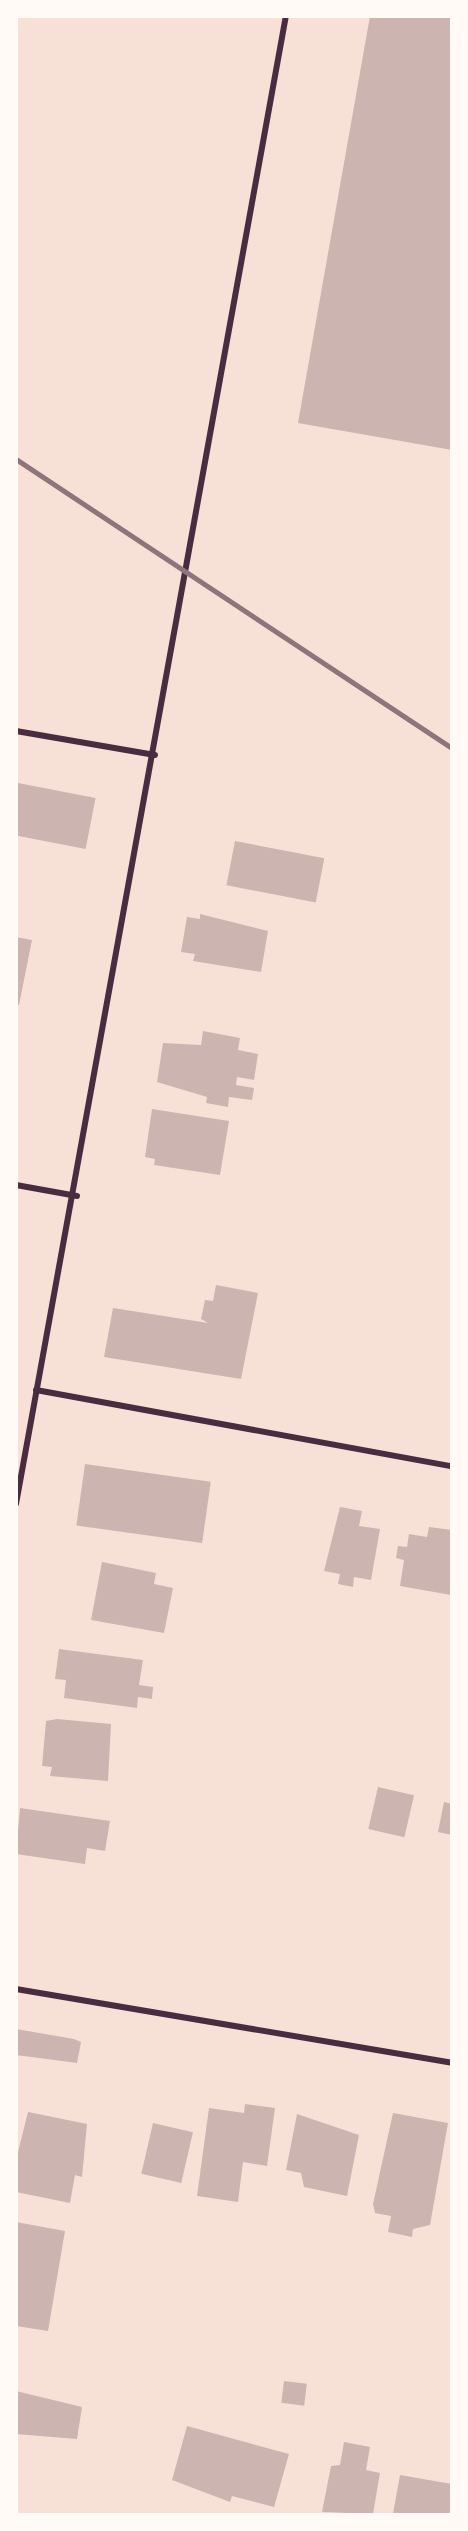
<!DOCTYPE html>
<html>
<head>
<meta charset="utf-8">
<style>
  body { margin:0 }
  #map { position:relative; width:468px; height:2531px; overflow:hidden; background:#f7e1d7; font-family:Figtree,sans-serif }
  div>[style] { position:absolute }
  .building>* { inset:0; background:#ccb4b1; transform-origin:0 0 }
  .minor>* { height:6px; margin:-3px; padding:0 3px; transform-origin:3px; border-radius:3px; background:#4a2c40 }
  .rail>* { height:4.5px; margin:-2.25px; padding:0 2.25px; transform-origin:2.25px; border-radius:2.25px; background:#8f747c }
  span { translate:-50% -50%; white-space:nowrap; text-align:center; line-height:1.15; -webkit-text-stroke:4.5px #fffaf5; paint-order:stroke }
  .frame { position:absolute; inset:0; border:18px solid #fffaf5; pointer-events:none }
</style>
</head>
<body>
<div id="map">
  <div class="building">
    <div style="clip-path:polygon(370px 16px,452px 16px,452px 450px,298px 423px)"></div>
    <div style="left:18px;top:783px;width:79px;height:52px;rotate:11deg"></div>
    <div style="left:235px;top:841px;width:91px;height:45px;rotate:11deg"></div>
    <div style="clip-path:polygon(200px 914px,268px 931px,261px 972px,193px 961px,195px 954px,181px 952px,187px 917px,200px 919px)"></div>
    <div style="clip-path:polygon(16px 937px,32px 940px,19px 1005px,16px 1004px)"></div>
    <div style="clip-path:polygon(203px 1031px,240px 1038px,238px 1050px,258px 1054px,254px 1080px,237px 1077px,236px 1085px,254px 1088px,252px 1100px,229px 1097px,228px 1107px,206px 1103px,207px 1097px,157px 1082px,163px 1043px,201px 1045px)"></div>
    <div style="clip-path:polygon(152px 1109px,229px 1121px,220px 1175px,154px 1165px,155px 1159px,145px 1157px)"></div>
    <div style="clip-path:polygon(216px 1285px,258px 1293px,241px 1379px,104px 1357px,113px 1308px,208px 1323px,201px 1319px,205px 1300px,213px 1301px)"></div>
    <div style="left:85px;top:1464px;width:127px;height:62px;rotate:8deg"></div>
    <div style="clip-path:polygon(340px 1507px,362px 1511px,359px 1526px,380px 1529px,371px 1580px,354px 1577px,353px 1587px,338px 1584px,340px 1574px,324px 1571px)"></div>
    <div style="clip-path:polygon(429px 1527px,452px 1530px,451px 1595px,400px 1586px,404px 1560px,396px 1558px,398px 1546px,407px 1547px,409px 1534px,427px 1537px)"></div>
    <div style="clip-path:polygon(102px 1562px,156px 1573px,154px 1584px,173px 1588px,164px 1633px,91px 1620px)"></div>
    <div style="clip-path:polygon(59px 1649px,143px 1660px,139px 1685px,153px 1687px,152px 1699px,138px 1697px,137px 1708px,64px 1698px,66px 1680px,55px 1679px)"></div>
    <div style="clip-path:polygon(57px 1719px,111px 1724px,108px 1781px,50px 1776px,52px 1767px,42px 1766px,46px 1721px)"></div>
    <div style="left:378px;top:1787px;width:37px;height:43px;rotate:13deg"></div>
    <div style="clip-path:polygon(444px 1802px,452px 1804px,452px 1835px,438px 1832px)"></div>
    <div style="clip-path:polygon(20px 1808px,110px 1821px,105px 1851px,87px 1848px,85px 1864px,16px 1854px)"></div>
    <div style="clip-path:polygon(16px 2029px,74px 2039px,81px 2042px,77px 2063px,16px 2055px)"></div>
    <div style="clip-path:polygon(245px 2104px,275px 2108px,267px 2166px,243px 2162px,238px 2202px,197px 2196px,209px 2108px,244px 2113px)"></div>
    <div style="clip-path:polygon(28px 2112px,87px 2124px,82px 2177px,75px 2175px,70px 2203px,16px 2192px,16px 2160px)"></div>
    <div style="clip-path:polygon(393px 2113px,448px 2123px,430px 2225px,413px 2229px,412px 2237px,388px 2232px,391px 2216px,375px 2213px,373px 2204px)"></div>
    <div style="clip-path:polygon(297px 2114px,359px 2135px,347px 2196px,304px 2187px,301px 2173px,286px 2170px)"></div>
    <div style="left:153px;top:2123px;width:41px;height:52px;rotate:13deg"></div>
    <div style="clip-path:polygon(16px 2222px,65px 2231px,48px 2331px,16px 2326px)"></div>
    <div style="left:284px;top:2381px;width:23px;height:22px;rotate:7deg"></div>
    <div style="clip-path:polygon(16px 2391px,82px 2407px,77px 2439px,16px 2434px)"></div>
    <div style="clip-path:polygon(187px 2426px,289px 2454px,274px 2507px,232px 2496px,230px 2502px,172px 2480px)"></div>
    <div style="clip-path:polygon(344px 2442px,370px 2447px,366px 2470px,380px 2473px,373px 2514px,322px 2512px,331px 2466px,340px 2465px)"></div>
    <div style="clip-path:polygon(400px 2475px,452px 2484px,452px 2514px,393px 2514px)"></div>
  </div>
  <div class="minor">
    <div style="left:16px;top:731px;width:141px;rotate:9.8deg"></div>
    <div style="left:16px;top:1185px;width:62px;rotate:10.2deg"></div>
    <div style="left:36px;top:1390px;width:423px;rotate:10.4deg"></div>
    <div style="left:16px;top:1504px;width:1512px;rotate:-79.72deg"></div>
    <div style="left:16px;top:1989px;width:442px;rotate:9.6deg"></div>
  </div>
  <div class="rail">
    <div style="left:16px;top:459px;width:523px;rotate:33.54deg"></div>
  </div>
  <div class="frame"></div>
</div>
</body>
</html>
